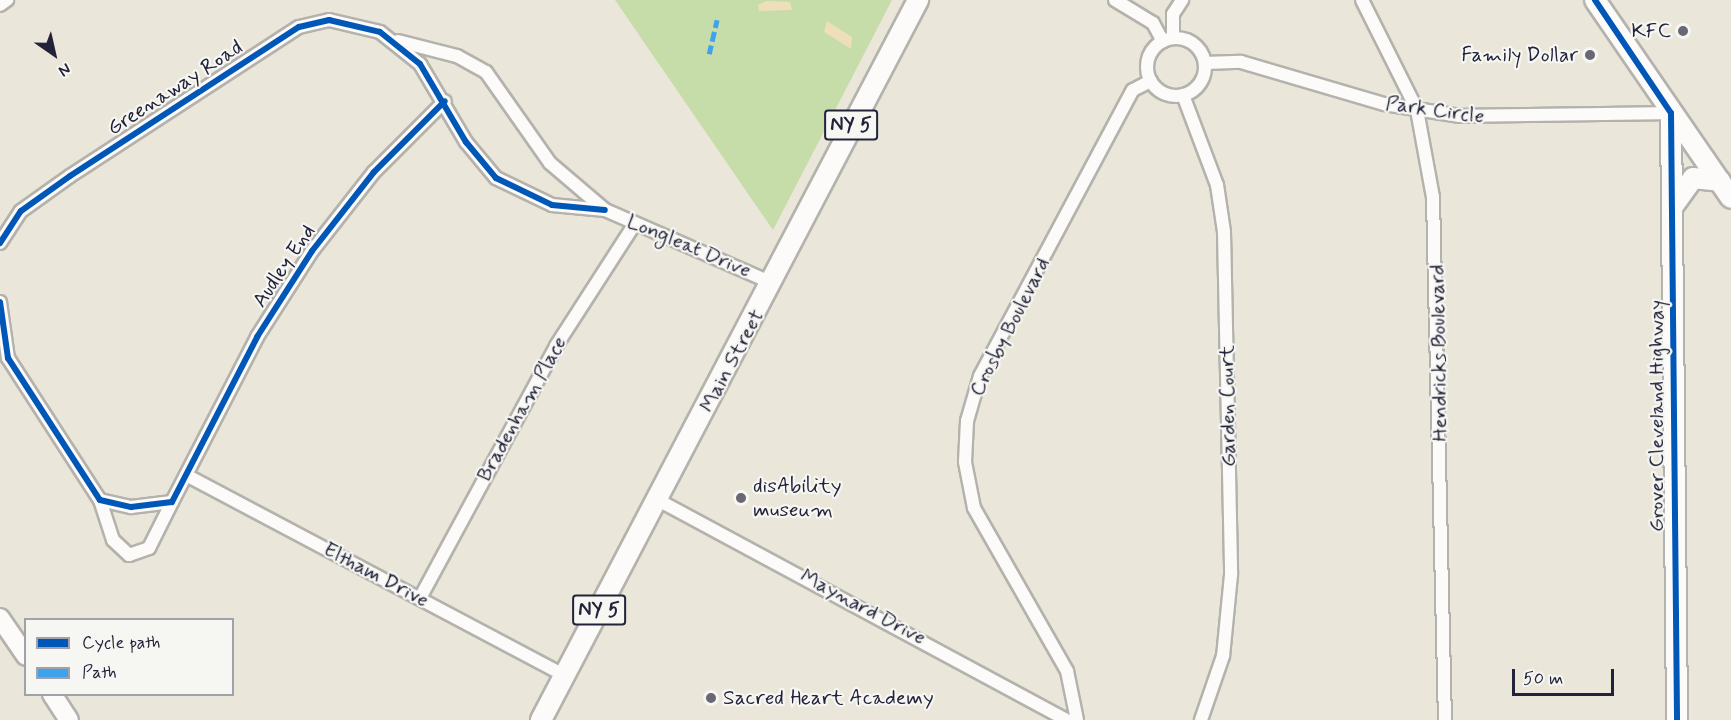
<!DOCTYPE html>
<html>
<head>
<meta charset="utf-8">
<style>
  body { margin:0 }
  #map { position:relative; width:1731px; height:720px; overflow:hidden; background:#eae6d9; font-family:Mynerve,sans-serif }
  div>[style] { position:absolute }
  .green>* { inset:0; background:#c6dca9 }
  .sand>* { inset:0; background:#ecdfb9 }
  .roads { filter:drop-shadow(2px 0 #b4b2ac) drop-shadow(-2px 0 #b4b2ac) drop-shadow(0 2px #b4b2ac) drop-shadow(0 -2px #b4b2ac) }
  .street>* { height:12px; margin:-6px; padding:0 6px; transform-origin:6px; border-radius:6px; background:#fcfbf9 }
  .street>.ring { margin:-6px; padding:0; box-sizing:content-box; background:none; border:12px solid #fcfbf9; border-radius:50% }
  .secondary>* { height:18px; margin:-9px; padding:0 9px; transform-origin:9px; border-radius:9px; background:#fcfbf9 }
  .primary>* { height:20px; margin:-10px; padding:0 10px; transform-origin:10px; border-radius:10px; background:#fcfbf9 }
  .quiet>* { height:4.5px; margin-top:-2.25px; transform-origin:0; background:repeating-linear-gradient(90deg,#3ea2ec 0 9px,transparent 0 13.5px) }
  .cycleway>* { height:6px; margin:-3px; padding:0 3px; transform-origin:3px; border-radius:3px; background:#0057b8 }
  .dots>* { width:16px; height:16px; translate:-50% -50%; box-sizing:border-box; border:3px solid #f6f6f2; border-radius:50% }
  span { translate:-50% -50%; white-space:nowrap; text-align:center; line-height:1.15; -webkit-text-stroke:4.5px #f6f6f2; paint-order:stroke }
  .shield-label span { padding:2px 4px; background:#f6f6f2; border:2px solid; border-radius:4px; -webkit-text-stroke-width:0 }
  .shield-label { font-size:20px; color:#22223b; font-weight:700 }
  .poi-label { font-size:21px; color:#22223b }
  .right { translate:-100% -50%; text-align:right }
  .left { translate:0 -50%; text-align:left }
  .street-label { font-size:21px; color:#22223b }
  .legend { position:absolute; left:24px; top:618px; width:210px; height:78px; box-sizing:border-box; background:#f6f6f2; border:2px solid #a1a1a9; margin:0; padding:8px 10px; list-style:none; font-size:18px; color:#22223b }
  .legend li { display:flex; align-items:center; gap:12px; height:30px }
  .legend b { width:30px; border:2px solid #a1a1a9 }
  .north { position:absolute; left:24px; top:24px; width:60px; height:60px; -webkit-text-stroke:4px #f6f6f2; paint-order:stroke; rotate:146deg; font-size:16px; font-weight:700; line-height:24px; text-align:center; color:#22223b }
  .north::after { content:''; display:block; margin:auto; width:21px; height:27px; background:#22223b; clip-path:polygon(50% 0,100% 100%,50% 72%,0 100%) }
  .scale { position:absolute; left:1512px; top:669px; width:102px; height:27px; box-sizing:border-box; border:3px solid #22223b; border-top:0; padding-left:8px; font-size:18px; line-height:21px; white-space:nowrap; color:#22223b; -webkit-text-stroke:4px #f6f6f2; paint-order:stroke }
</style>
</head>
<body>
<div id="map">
  <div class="green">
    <div style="clip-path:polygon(615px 0,892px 0,773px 230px)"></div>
  </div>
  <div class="sand">
    <div style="clip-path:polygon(766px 1px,790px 2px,792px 10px,759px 11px,758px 5px)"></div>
    <div style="clip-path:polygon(827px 21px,852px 37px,851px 49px,824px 32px)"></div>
  </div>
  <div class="roads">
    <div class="street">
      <div style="left:1115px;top:0;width:44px;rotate:31.2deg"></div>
      <div style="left:1153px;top:23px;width:21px;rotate:62deg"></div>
      <div style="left:1362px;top:0;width:123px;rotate:63.4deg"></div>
      <div style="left:1417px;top:110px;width:88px;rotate:79.6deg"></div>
      <div style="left:1433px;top:197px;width:523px;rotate:88.69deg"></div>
      <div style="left:0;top:5px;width:9px;rotate:-36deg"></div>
      <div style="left:1173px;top:38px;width:24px;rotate:-90deg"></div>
      <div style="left:1173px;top:14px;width:17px;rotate:-57deg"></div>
      <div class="ring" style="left:1147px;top:38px;width:46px;height:46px"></div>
      <div style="left:398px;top:41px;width:61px;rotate:14.3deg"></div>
      <div style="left:457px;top:56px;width:33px;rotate:29deg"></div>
      <div style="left:486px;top:72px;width:111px;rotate:54.9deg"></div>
      <div style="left:550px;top:163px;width:72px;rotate:40.5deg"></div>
      <div style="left:605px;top:210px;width:182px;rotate:23.6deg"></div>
      <div style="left:1205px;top:63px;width:36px;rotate:-2deg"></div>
      <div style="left:1241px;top:62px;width:149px;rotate:16.4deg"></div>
      <div style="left:1384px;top:104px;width:77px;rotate:9deg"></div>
      <div style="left:1460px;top:116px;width:211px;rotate:-0.8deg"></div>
      <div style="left:1183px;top:95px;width:96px;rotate:69.3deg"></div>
      <div style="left:1217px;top:185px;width:48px;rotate:81.5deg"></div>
      <div style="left:1224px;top:232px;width:343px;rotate:88.8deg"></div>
      <div style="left:1231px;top:575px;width:81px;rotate:95.6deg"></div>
      <div style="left:1223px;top:656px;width:68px;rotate:109deg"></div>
      <div style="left:0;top:243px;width:38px;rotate:-57deg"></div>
      <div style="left:21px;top:211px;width:60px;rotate:-35.5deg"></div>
      <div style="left:70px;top:176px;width:273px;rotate:-33.1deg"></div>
      <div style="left:299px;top:27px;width:31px;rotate:-13deg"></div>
      <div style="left:329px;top:20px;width:52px;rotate:13.2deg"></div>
      <div style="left:380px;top:32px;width:51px;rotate:38.7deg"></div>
      <div style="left:420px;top:64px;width:91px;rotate:59.5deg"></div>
      <div style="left:466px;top:142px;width:47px;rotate:50.2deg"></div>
      <div style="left:496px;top:178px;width:62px;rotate:25.7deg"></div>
      <div style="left:552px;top:205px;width:53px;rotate:5.4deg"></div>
      <div style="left:0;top:302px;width:57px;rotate:81.9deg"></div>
      <div style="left:8px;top:358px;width:169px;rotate:57.1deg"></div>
      <div style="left:100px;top:500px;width:32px;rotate:13deg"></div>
      <div style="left:131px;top:507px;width:41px;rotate:-7deg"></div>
      <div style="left:172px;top:502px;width:186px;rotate:-62.7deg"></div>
      <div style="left:257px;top:337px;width:102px;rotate:-57.4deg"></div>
      <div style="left:312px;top:251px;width:100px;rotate:-51.9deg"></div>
      <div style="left:374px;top:172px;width:100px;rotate:-45deg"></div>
      <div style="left:186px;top:475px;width:429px;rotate:27.9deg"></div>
      <div style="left:100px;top:500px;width:42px;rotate:72deg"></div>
      <div style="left:113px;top:540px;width:22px;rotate:43deg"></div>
      <div style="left:129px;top:555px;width:21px;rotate:-19deg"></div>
      <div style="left:149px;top:548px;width:51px;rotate:-63.4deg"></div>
      <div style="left:658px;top:500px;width:464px;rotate:28.3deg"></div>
      <div style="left:420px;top:598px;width:286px;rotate:-61.6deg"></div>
      <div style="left:556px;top:346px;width:144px;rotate:-57.2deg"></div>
      <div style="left:1077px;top:720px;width:50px;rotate:-101.5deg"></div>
      <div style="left:1067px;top:671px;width:188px;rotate:-119.7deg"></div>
      <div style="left:974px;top:508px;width:47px;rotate:-101.1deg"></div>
      <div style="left:965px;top:462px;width:41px;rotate:-87.2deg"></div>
      <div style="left:967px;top:421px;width:47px;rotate:-73.9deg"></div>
      <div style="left:980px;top:376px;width:324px;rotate:-61.9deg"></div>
      <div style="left:1133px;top:90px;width:20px;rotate:-27deg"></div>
    </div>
    <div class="secondary">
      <div style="left:0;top:618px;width:46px;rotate:55.6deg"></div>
      <div style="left:52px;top:694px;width:31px;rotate:57deg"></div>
    </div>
    <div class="primary">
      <div style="left:1595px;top:0;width:240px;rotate:55.5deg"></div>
      <div style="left:1671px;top:113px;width:607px;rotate:89.43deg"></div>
      <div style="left:1673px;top:206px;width:34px;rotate:-54deg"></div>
      <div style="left:1693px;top:178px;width:27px;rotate:6deg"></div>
      <div style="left:541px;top:720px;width:813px;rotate:-62.36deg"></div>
    </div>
  </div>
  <div class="quiet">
    <div style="left:709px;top:54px;width:35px;rotate:-77deg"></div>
  </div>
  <div class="cycleway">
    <div style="left:1595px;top:0;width:136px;rotate:56.1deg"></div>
    <div style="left:1671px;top:113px;width:607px;rotate:89.43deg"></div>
    <div style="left:0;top:243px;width:38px;rotate:-57deg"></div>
    <div style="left:21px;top:211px;width:60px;rotate:-35.5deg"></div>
    <div style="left:70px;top:176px;width:273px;rotate:-33.1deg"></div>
    <div style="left:299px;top:27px;width:31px;rotate:-13deg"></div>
    <div style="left:329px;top:20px;width:52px;rotate:13.2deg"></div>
    <div style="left:380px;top:32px;width:51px;rotate:38.7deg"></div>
    <div style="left:420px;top:64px;width:91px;rotate:59.5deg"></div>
    <div style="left:466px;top:142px;width:47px;rotate:50.2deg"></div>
    <div style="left:496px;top:178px;width:62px;rotate:25.7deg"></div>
    <div style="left:552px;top:205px;width:53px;rotate:5.4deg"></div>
    <div style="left:0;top:302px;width:57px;rotate:81.9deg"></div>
    <div style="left:8px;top:358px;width:169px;rotate:57.1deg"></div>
    <div style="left:100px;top:500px;width:32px;rotate:13deg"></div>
    <div style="left:131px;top:507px;width:41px;rotate:-7deg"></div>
    <div style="left:172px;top:502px;width:186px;rotate:-62.7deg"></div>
    <div style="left:257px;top:337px;width:102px;rotate:-57.4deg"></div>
    <div style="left:312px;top:251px;width:100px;rotate:-51.9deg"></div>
    <div style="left:374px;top:172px;width:100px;rotate:-45deg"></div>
  </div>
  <div class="dots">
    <div style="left:1683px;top:31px;background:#686772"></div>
    <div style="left:1590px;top:55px;background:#686772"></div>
    <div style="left:741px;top:498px;background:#686772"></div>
    <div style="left:711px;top:698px;background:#686772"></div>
  </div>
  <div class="shield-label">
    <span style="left:851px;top:125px">NY 5</span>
    <span style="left:599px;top:610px">NY 5</span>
  </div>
  <div class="poi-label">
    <span class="right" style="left:1671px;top:31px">KFC</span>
    <span class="right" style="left:1578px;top:55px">Family Dollar</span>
    <span class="left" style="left:753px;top:498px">disAbility<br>museum</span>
    <span class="left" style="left:723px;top:698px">Sacred Heart Academy</span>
  </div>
  <div class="street-label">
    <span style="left:175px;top:88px;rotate:-33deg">Greenaway Road</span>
    <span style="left:1435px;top:110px;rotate:8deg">Park Circle</span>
    <span style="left:689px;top:246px;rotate:23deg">Longleat Drive</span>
    <span style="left:284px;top:266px;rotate:-56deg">Audley End</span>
    <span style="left:1010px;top:327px;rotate:-63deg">Crosby Boulevard</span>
    <span style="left:1439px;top:353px;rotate:-91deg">Hendricks Boulevard</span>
    <span style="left:732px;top:361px;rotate:-62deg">Main Street</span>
    <span style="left:1228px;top:406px;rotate:-91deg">Garden Court</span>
    <span style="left:522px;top:409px;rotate:-61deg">Bradenham Place</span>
    <span style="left:1657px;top:416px;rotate:-90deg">Grover Cleveland Highway</span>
    <span style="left:376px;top:575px;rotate:28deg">Eltham Drive</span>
    <span style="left:863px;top:607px;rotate:28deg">Maynard Drive</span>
  </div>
  <ul class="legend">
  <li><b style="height:8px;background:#0057b8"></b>Cycle path</li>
  <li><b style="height:8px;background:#3ea2ec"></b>Path</li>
  </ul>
  <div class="north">N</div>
  <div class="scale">50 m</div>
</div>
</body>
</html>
